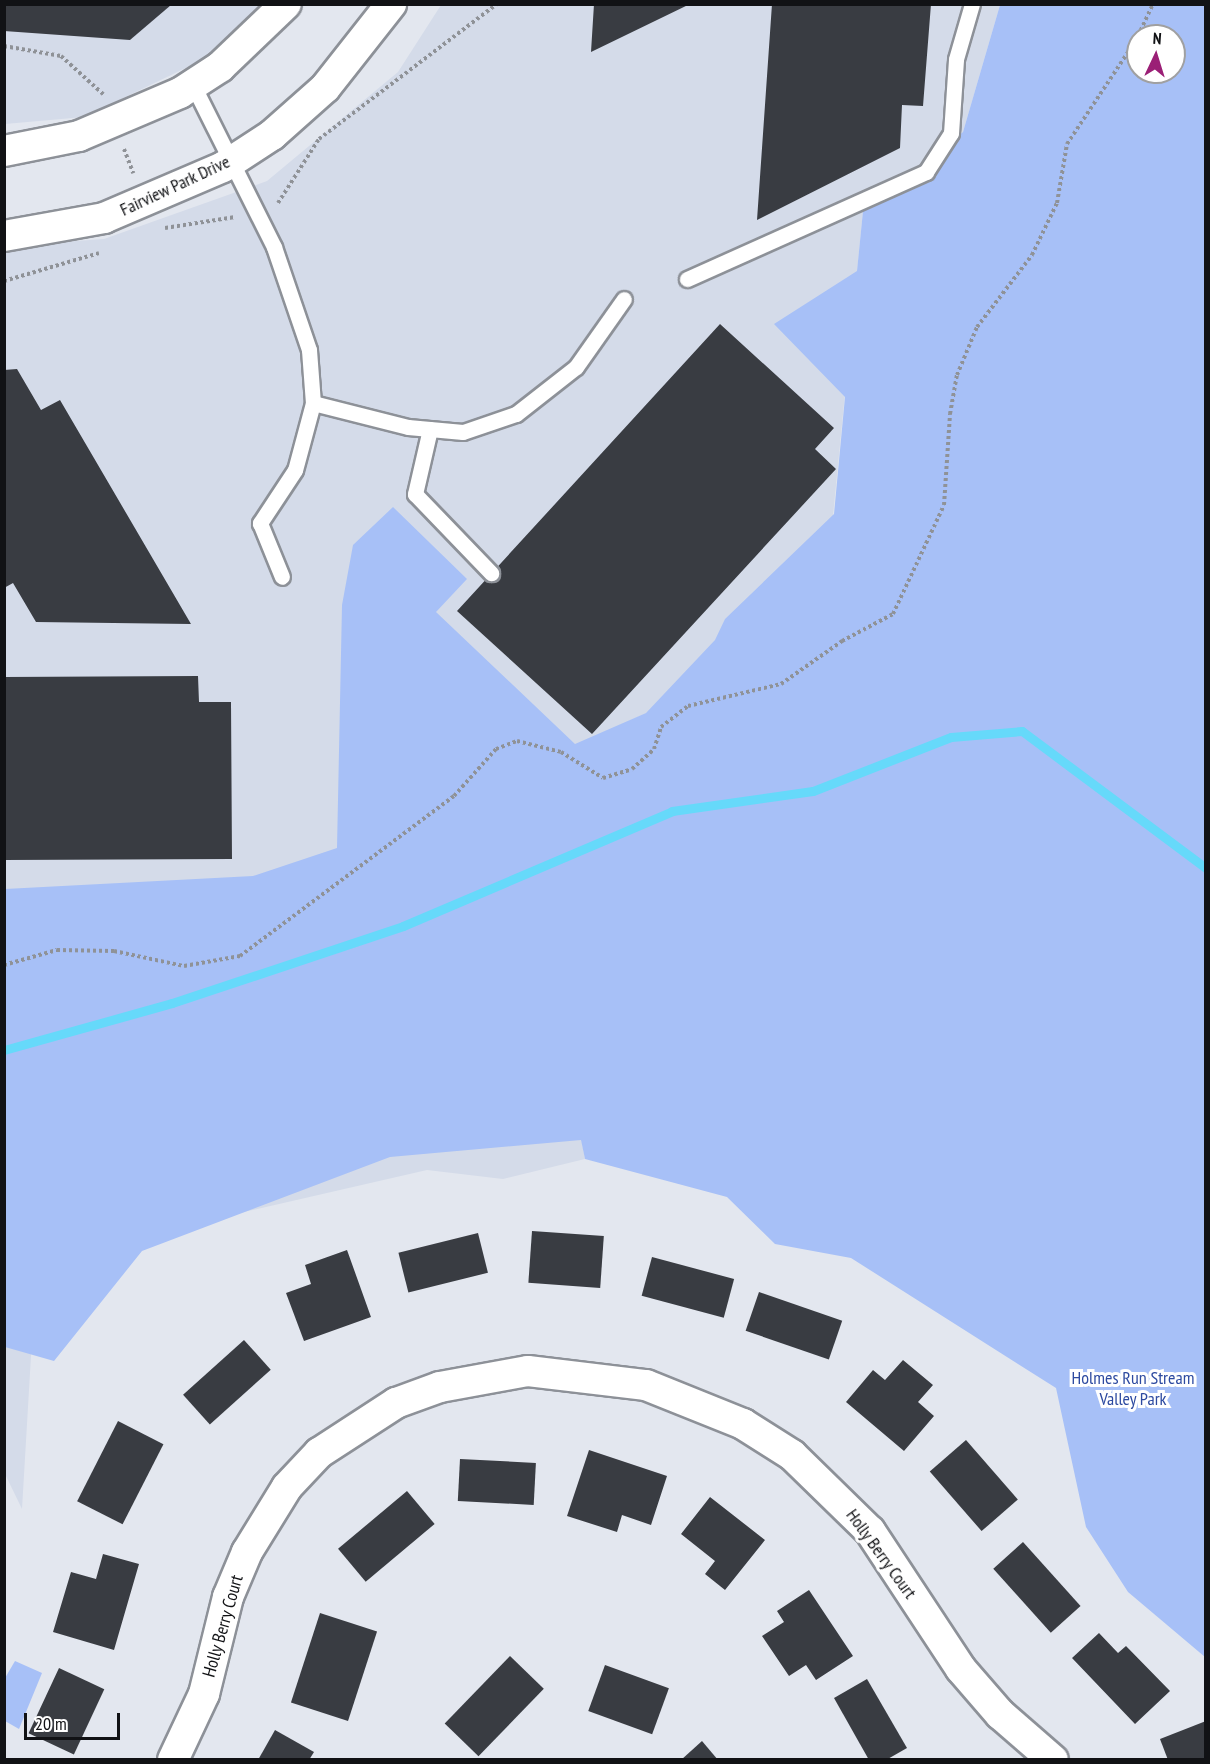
<!DOCTYPE html>
<html>
<head>
<meta charset="utf-8">
<style>
  body { margin:0 }
  #map { position:relative; width:1210px; height:1764px; overflow:hidden; background:#e3e7ef; font-family:"PT Sans Narrow",sans-serif }
  div>[style] { position:absolute }
  .built>* { inset:0; background:#d4dbe9 }
  .green>* { inset:0; background:#a7c0f7 }
  .stream>* { height:9px; margin:-4.5px; padding:0 4.5px; transform-origin:4.5px; border-radius:4.5px; background:#66d9fa }
  .building>* { inset:0; background:#393c42; transform-origin:0 0 }
  .path>* { height:4px; margin-top:-2px; transform-origin:0; background:repeating-linear-gradient(90deg,#8f9297 0 3px,transparent 0 6px) }
  .roads { filter:drop-shadow(2px 0 #8d9198) drop-shadow(-2px 0 #8d9198) drop-shadow(0 2px #8d9198) drop-shadow(0 -2px #8d9198) }
  .lane>* { height:15px; margin:-7.5px; padding:0 7.5px; transform-origin:7.5px; border-radius:7.5px; background:#fff }
  .street>* { height:30px; margin:-15px; padding:0 15px; transform-origin:15px; border-radius:15px; background:#fff }
  span { translate:-50% -50%; white-space:nowrap; text-align:center; line-height:1.15; -webkit-text-stroke:6px #fff; paint-order:stroke }
  .street-label { font-size:18px; color:#111215 }
  .park-label { font-size:18px; color:#2d4aa0 }
  .frame { position:absolute; inset:0; border:6px solid #111215; pointer-events:none }
  .north { position:absolute; left:1126px; top:24px; width:60px; height:60px; box-sizing:border-box; background:#fff; border:2px solid #a0a0a1; border-radius:50%; rotate:4deg; font-size:16px; font-weight:700; line-height:24px; text-align:center; color:#111215 }
  .north::after { content:''; display:block; margin:auto; width:21px; height:27px; background:#9b1f76; clip-path:polygon(50% 0,100% 100%,50% 72%,0 100%) }
  .scale { position:absolute; left:24px; top:1713px; width:96px; height:27px; box-sizing:border-box; border:3px solid #111215; border-top:0; padding-left:8px; font-size:18px; line-height:21px; white-space:nowrap; color:#111215; -webkit-text-stroke:4px #fff; paint-order:stroke }
</style>
</head>
<body>
<div id="map">
  <div class="built">
    <div style="clip-path:polygon(5px 5px,266px 5px,227px 48px,84px 117px,5px 124px)"></div>
    <div style="clip-path:polygon(441px 5px,1000px 5px,963px 132px,863px 211px,832px 526px,690px 693px,513px 774px,585px 1159px,503px 1179px,427px 1170px,135px 1237px,33px 1322px,22px 1509px,5px 1474px,5px 246px,104px 239px,267px 181px,398px 72px)"></div>
  </div>
  <div class="green">
    <div style="clip-path:polygon(evenodd,1000px 5px,1205px 5px,1205px 1657px,1128px 1592px,1086px 1527px,1056px 1388px,851px 1258px,775px 1244px,727px 1197px,585px 1159px,581px 1140px,390px 1157px,142px 1251px,54px 1361px,5px 1347px,5px 889px,253px 876px,337px 848px,342px 605px,353px 545px,393px 507px,467px 579px,436px 612px,575px 744px,646px 713px,715px 640px,725px 619px,834px 514px,845px 397px,774px 324px,857px 271px,863px 211px,963px 132px,1000px 5px,1138px 36px,1174px 36px,1174px 72px,1138px 72px,1138px 36px)"></div>
    <div style="clip-path:polygon(15px 1661px,42px 1673px,19px 1729px,5px 1721px,5px 1678px)"></div>
  </div>
  <div class="stream">
    <div style="left:4px;top:1050px;width:174px;rotate:-15.6deg"></div>
    <div style="left:172px;top:1003px;width:243px;rotate:-18.4deg"></div>
    <div style="left:403px;top:926px;width:293px;rotate:-23.1deg"></div>
    <div style="left:672px;top:811px;width:142px;rotate:-8.1deg"></div>
    <div style="left:813px;top:791px;width:148px;rotate:-21.4deg"></div>
    <div style="left:951px;top:737px;width:71px;rotate:-4.8deg"></div>
    <div style="left:1022px;top:731px;width:229px;rotate:36.7deg"></div>
  </div>
  <div class="building">
    <div style="clip-path:polygon(594px 4px,690px 4px,591px 52px)"></div>
    <div style="clip-path:polygon(772px 4px,931px 4px,923px 106px,902px 105px,900px 148px,757px 220px)"></div>
    <div style="clip-path:polygon(4px 5px,171px 5px,130px 40px,4px 31px)"></div>
    <div style="clip-path:polygon(720px 324px,834px 428px,815px 449px,836px 469px,592px 734px,457px 611px)"></div>
    <div style="clip-path:polygon(17px 369px,41px 410px,60px 400px,191px 624px,36px 622px,13px 583px,4px 588px,4px 370px)"></div>
    <div style="clip-path:polygon(198px 676px,199px 702px,231px 702px,232px 859px,4px 860px,4px 677px)"></div>
    <div style="left:532px;top:1231px;width:72px;height:52px;rotate:4deg"></div>
    <div style="left:478px;top:1233px;width:41px;height:82px;rotate:76deg"></div>
    <div style="clip-path:polygon(347px 1250px,371px 1317px,304px 1341px,286px 1293px,311px 1284px,305px 1265px)"></div>
    <div style="left:652px;top:1257px;width:85px;height:40px;rotate:15deg"></div>
    <div style="left:759px;top:1292px;width:88px;height:41px;rotate:19deg"></div>
    <div style="left:244px;top:1340px;width:40px;height:82px;rotate:48deg"></div>
    <div style="clip-path:polygon(903px 1360px,933px 1385px,918px 1402px,934px 1416px,904px 1451px,846px 1402px,873px 1370px,885px 1380px)"></div>
    <div style="left:118px;top:1421px;width:51px;height:90px;rotate:27deg"></div>
    <div style="left:966px;top:1440px;width:79px;height:48px;rotate:49deg"></div>
    <div style="clip-path:polygon(589px 1450px,667px 1476px,651px 1525px,622px 1515px,617px 1532px,567px 1516px)"></div>
    <div style="left:460px;top:1459px;width:76px;height:42px;rotate:3deg"></div>
    <div style="left:407px;top:1491px;width:43px;height:90px;rotate:50deg"></div>
    <div style="clip-path:polygon(710px 1497px,765px 1540px,725px 1590px,705px 1574px,715px 1561px,681px 1534px)"></div>
    <div style="left:1023px;top:1542px;width:86px;height:40px;rotate:48deg"></div>
    <div style="clip-path:polygon(103px 1554px,139px 1564px,114px 1650px,53px 1632px,71px 1572px,96px 1579px)"></div>
    <div style="clip-path:polygon(809px 1590px,853px 1656px,816px 1680px,806px 1665px,789px 1676px,762px 1636px,784px 1622px,777px 1611px)"></div>
    <div style="left:320px;top:1613px;width:60px;height:94px;rotate:18deg"></div>
    <div style="clip-path:polygon(1099px 1633px,1118px 1653px,1126px 1646px,1170px 1691px,1135px 1724px,1072px 1658px)"></div>
    <div style="left:510px;top:1656px;width:47px;height:94px;rotate:44deg"></div>
    <div style="left:605px;top:1665px;width:68px;height:49px;rotate:20deg"></div>
    <div style="left:59px;top:1668px;width:50px;height:72px;rotate:25deg"></div>
    <div style="clip-path:polygon(867px 1679px,907px 1748px,886px 1760px,869px 1760px,834px 1698px)"></div>
    <div style="clip-path:polygon(1206px 1721px,1206px 1760px,1168px 1760px,1160px 1739px)"></div>
    <div style="clip-path:polygon(275px 1730px,314px 1752px,309px 1760px,258px 1760px)"></div>
    <div style="clip-path:polygon(702px 1741px,718px 1760px,681px 1760px)"></div>
  </div>
  <div class="path">
    <div style="left:1138px;top:36px;width:35px;rotate:-65deg"></div>
    <div style="left:4px;top:46px;width:58px;rotate:10deg"></div>
    <div style="left:61px;top:56px;width:57px;rotate:42.1deg"></div>
    <div style="left:124px;top:149px;width:26px;rotate:69deg"></div>
    <div style="left:278px;top:203px;width:76px;rotate:-57.4deg"></div>
    <div style="left:319px;top:139px;width:223px;rotate:-37.2deg"></div>
    <div style="left:165px;top:228px;width:71px;rotate:-8.9deg"></div>
    <div style="left:4px;top:281px;width:99px;rotate:-16.4deg"></div>
    <div style="left:4px;top:965px;width:55px;rotate:-15.8deg"></div>
    <div style="left:57px;top:950px;width:57px;rotate:1deg"></div>
    <div style="left:114px;top:951px;width:72px;rotate:12.1deg"></div>
    <div style="left:184px;top:966px;width:57px;rotate:-10.1deg"></div>
    <div style="left:240px;top:956px;width:267px;rotate:-36.8deg"></div>
    <div style="left:454px;top:796px;width:63px;rotate:-48.2deg"></div>
    <div style="left:496px;top:749px;width:22px;rotate:-21deg"></div>
    <div style="left:517px;top:741px;width:45px;rotate:14deg"></div>
    <div style="left:561px;top:752px;width:49px;rotate:31.8deg"></div>
    <div style="left:603px;top:778px;width:30px;rotate:-17deg"></div>
    <div style="left:632px;top:769px;width:30px;rotate:-42deg"></div>
    <div style="left:654px;top:749px;width:23px;rotate:-72deg"></div>
    <div style="left:661px;top:727px;width:34px;rotate:-38deg"></div>
    <div style="left:688px;top:706px;width:96px;rotate:-13.3deg"></div>
    <div style="left:781px;top:684px;width:75px;rotate:-35.2deg"></div>
    <div style="left:842px;top:641px;width:58px;rotate:-27.9deg"></div>
    <div style="left:893px;top:614px;width:120px;rotate:-64.9deg"></div>
    <div style="left:944px;top:505px;width:91px;rotate:-86.2deg"></div>
    <div style="left:950px;top:414px;width:40px;rotate:-80deg"></div>
    <div style="left:957px;top:375px;width:52px;rotate:-67.4deg"></div>
    <div style="left:977px;top:327px;width:91px;rotate:-52.6deg"></div>
    <div style="left:1032px;top:255px;width:58px;rotate:-64.3deg"></div>
    <div style="left:1057px;top:203px;width:60px;rotate:-80.4deg"></div>
    <div style="left:1067px;top:144px;width:128px;rotate:-56.4deg"></div>
  </div>
  <div class="roads">
    <div class="lane">
      <div style="left:193px;top:85px;width:181px;rotate:63.4deg"></div>
      <div style="left:274px;top:247px;width:109px;rotate:71.2deg"></div>
      <div style="left:309px;top:350px;width:53px;rotate:85.7deg"></div>
      <div style="left:313px;top:403px;width:69px;rotate:105deg"></div>
      <div style="left:295px;top:470px;width:64px;rotate:123.4deg"></div>
      <div style="left:260px;top:523px;width:58px;rotate:67.8deg"></div>
      <div style="left:687px;top:279px;width:262px;rotate:-24.1deg"></div>
      <div style="left:926px;top:172px;width:46px;rotate:-57.3deg"></div>
      <div style="left:951px;top:133px;width:74px;rotate:-86.1deg"></div>
      <div style="left:956px;top:59px;width:57px;rotate:-73.8deg"></div>
      <div style="left:313px;top:403px;width:98px;rotate:14.2deg"></div>
      <div style="left:408px;top:427px;width:55px;rotate:5.2deg"></div>
      <div style="left:463px;top:432px;width:56px;rotate:-18.8deg"></div>
      <div style="left:516px;top:414px;width:76px;rotate:-38.1deg"></div>
      <div style="left:576px;top:367px;width:83px;rotate:-54.8deg"></div>
      <div style="left:430px;top:429px;width:67px;rotate:103deg"></div>
      <div style="left:415px;top:494px;width:110px;rotate:46.1deg"></div>
    </div>
    <div class="street">
      <div style="left:4px;top:151px;width:76px;rotate:-11.3deg"></div>
      <div style="left:79px;top:136px;width:110px;rotate:-23.1deg"></div>
      <div style="left:180px;top:93px;width:48px;rotate:-33deg"></div>
      <div style="left:220px;top:67px;width:91px;rotate:-43.7deg"></div>
      <div style="left:4px;top:236px;width:102px;rotate:-10.2deg"></div>
      <div style="left:104px;top:218px;width:129px;rotate:-23.2deg"></div>
      <div style="left:223px;top:167px;width:59px;rotate:-33.1deg"></div>
      <div style="left:272px;top:135px;width:71px;rotate:-41.6deg"></div>
      <div style="left:325px;top:88px;width:107px;rotate:-51.8deg"></div>
      <div style="left:173px;top:1760px;width:73px;rotate:-64.8deg"></div>
      <div style="left:204px;top:1694px;width:100px;rotate:-76.1deg"></div>
      <div style="left:228px;top:1597px;width:49px;rotate:-67.1deg"></div>
      <div style="left:247px;top:1552px;width:76px;rotate:-58.4deg"></div>
      <div style="left:287px;top:1487px;width:47px;rotate:-46.7deg"></div>
      <div style="left:319px;top:1453px;width:92px;rotate:-33deg"></div>
      <div style="left:396px;top:1403px;width:47px;rotate:-20deg"></div>
      <div style="left:440px;top:1387px;width:89px;rotate:-10.3deg"></div>
      <div style="left:528px;top:1371px;width:119px;rotate:6.8deg"></div>
      <div style="left:646px;top:1385px;width:105px;rotate:21.9deg"></div>
      <div style="left:743px;top:1424px;width:58px;rotate:32.3deg"></div>
      <div style="left:792px;top:1455px;width:109px;rotate:44.3deg"></div>
      <div style="left:870px;top:1531px;width:165px;rotate:56.6deg"></div>
      <div style="left:961px;top:1669px;width:60px;rotate:49.1deg"></div>
      <div style="left:1000px;top:1714px;width:70px;rotate:41deg"></div>
    </div>
  </div>
  <div class="street-label">
    <span style="left:175px;top:186px;rotate:-25deg">Fairview Park Drive</span>
    <span style="left:881px;top:1554px;rotate:54deg">Holly Berry Court</span>
    <span style="left:223px;top:1626px;rotate:-74deg">Holly Berry Court</span>
  </div>
  <div class="park-label">
    <span style="left:1133px;top:1389px">Holmes Run Stream<br>Valley Park</span>
  </div>
  <div class="frame"></div>
  <div class="north">N</div>
  <div class="scale">20 m</div>
</div>
</body>
</html>
